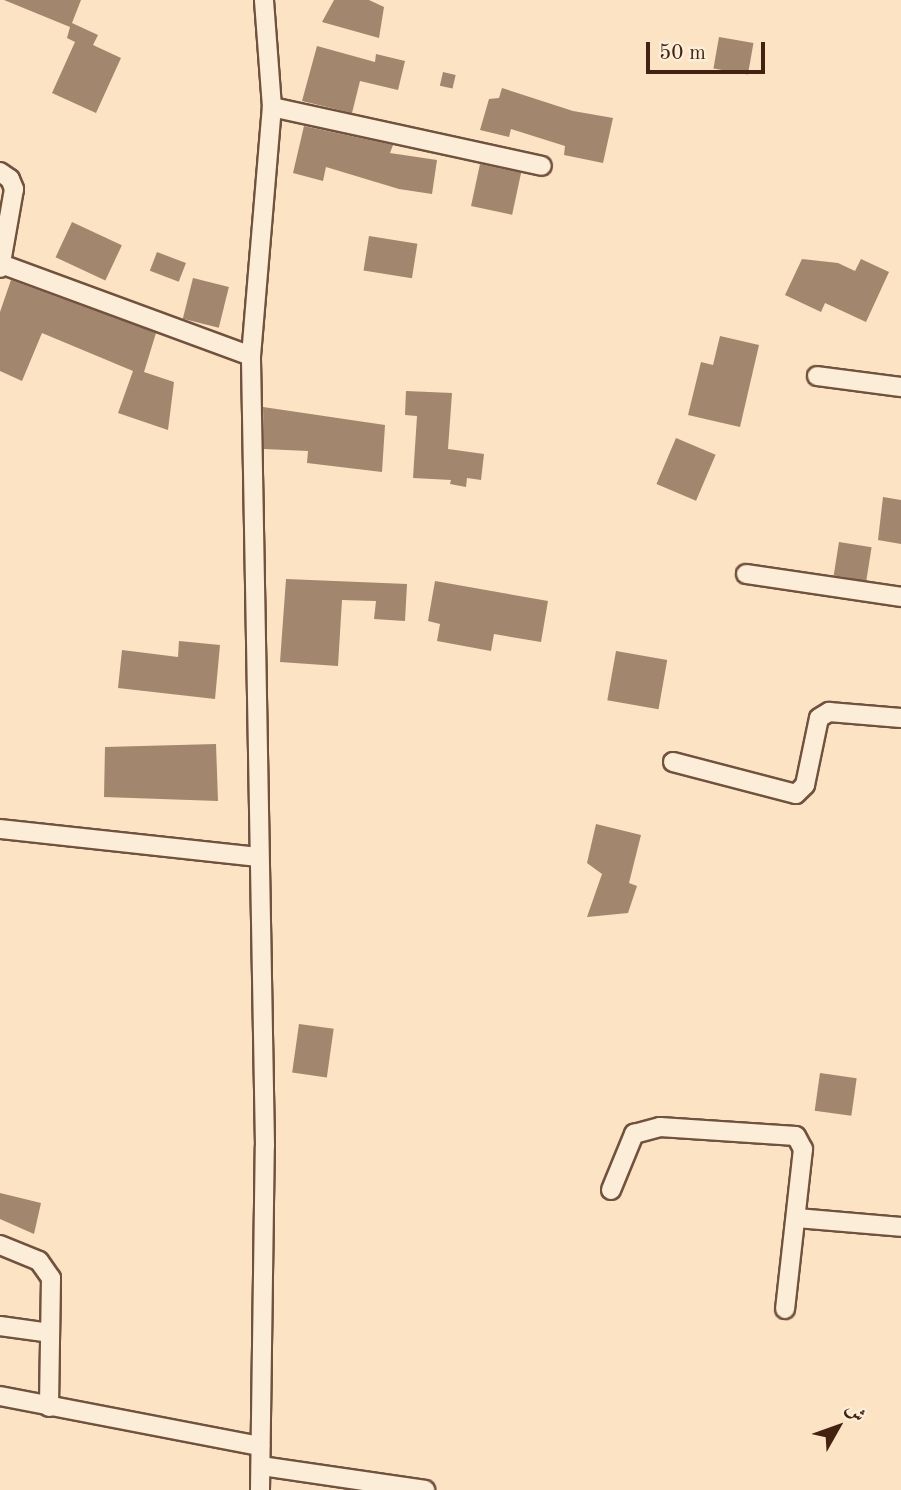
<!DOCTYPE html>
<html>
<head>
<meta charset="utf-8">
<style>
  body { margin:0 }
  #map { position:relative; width:901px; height:1490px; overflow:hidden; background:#fbe3c3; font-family:"Old Standard TT",Amiri,serif }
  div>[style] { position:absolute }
  .building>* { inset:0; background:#a3866e; transform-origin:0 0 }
  .roads { filter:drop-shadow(2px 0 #71523e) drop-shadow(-2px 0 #71523e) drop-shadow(0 2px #71523e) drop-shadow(0 -2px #71523e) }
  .minor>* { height:18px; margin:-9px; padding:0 9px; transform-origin:9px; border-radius:9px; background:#fcedd8 }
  span { translate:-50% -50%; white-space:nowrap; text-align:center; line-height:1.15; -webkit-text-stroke:5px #fcedd8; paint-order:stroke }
  .north { position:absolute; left:803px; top:1392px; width:70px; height:70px; -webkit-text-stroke:5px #fcedd8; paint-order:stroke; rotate:50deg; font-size:19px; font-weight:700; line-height:28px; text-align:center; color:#432211 }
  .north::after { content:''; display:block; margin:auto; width:24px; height:32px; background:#432211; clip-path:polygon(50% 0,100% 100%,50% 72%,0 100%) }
  .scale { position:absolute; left:646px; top:42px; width:119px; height:32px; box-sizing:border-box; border:4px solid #432211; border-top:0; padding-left:9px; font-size:21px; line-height:24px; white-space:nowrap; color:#432211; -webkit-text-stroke:5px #fcedd8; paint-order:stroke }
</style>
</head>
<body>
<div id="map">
  <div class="building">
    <div style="clip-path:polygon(4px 0,81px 0,72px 23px,98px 35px,93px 45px,121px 58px,96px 113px,52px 93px,75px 42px,67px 38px,70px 27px)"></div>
    <div style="clip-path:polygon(334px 0,369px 0,384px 7px,379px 38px,322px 22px)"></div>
    <div style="left:719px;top:37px;width:35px;height:32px;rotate:10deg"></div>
    <div style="clip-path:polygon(317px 46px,375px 62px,376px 54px,405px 61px,398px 90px,360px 81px,352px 113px,302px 101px)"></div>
    <div style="left:443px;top:72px;width:13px;height:14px;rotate:13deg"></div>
    <div style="clip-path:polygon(502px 88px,573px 111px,613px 118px,603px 163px,564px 155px,565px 146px,511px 129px,509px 137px,480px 130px,489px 99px,499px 98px)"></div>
    <div style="clip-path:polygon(304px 126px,393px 145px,390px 153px,437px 160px,432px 194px,399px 189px,326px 167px,323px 181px,293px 173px)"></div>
    <div style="left:480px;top:164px;width:42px;height:43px;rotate:12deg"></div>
    <div style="left:72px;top:222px;width:55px;height:39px;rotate:25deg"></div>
    <div style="left:369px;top:236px;width:49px;height:35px;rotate:9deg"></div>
    <div style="left:157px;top:252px;width:31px;height:20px;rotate:21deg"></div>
    <div style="clip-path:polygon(802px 259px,838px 263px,855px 271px,861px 259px,889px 272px,866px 322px,825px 303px,821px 312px,785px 295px)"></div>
    <div style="left:193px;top:278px;width:37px;height:42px;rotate:14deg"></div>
    <div style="clip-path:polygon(11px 280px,156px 333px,144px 372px,174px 382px,168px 430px,118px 413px,133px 371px,42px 333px,22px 381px,0 371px,0 312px)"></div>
    <div style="clip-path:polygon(720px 336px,759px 345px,740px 427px,688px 415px,701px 362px,713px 365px)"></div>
    <div style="clip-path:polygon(406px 391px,452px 393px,448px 449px,484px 454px,481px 480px,467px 478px,466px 487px,450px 484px,451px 480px,413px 478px,417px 416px,405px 415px)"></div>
    <div style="clip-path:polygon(263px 407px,385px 425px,382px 472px,307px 463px,308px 451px,264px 449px)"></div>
    <div style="left:676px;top:438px;width:43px;height:50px;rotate:23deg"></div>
    <div style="clip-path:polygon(883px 497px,901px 500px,901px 544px,878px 540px)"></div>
    <div style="left:839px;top:542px;width:33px;height:34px;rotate:9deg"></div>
    <div style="clip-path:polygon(286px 579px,407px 584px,405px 621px,374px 619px,376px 601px,342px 600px,338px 666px,280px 662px)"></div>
    <div style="clip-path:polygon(435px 581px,548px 601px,541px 642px,494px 634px,491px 651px,437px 641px,440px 624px,428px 621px)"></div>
    <div style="clip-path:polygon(179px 641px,220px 645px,215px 699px,118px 688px,122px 650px,178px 657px)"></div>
    <div style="left:616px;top:651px;width:52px;height:50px;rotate:10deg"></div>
    <div style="clip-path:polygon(216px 744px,218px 801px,104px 797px,105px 747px)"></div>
    <div style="clip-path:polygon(596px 824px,641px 835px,629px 883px,637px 886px,628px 913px,587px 917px,602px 874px,587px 863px)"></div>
    <div style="left:299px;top:1024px;width:35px;height:49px;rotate:8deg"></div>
    <div style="left:820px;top:1073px;width:37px;height:38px;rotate:8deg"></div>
    <div style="clip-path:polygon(0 1193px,41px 1203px,34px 1234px,0 1219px)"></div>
  </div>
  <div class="roads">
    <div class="minor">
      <div style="left:272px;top:107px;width:276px;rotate:12.3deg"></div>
      <div style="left:0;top:172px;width:12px;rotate:35deg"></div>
      <div style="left:10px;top:179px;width:11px;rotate:68deg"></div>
      <div style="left:14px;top:189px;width:80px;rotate:100deg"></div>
      <div style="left:1px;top:264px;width:266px;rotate:20.2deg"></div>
      <div style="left:817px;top:376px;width:85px;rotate:7.5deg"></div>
      <div style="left:746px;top:574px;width:157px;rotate:8.4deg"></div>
      <div style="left:673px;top:762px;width:127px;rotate:14.6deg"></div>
      <div style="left:796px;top:794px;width:13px;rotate:-45deg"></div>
      <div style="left:805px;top:785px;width:68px;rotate:-78.2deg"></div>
      <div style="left:819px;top:718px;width:12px;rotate:-31deg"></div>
      <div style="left:829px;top:712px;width:72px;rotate:4.8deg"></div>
      <div style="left:0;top:829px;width:260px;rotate:6.2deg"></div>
      <div style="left:611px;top:1190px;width:61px;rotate:-67.7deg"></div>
      <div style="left:634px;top:1134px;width:27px;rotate:-15deg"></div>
      <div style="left:660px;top:1127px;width:136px;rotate:3.8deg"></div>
      <div style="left:796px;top:1136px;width:15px;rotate:62deg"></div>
      <div style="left:803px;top:1149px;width:161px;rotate:96.4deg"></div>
      <div style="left:797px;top:1218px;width:104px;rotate:4.9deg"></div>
      <div style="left:0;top:1245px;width:42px;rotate:22.3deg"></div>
      <div style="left:39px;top:1261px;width:21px;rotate:55deg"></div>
      <div style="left:51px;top:1278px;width:129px;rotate:90.9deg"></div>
      <div style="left:0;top:1326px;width:50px;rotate:8deg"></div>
      <div style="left:0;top:1396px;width:265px;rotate:10.9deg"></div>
      <div style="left:261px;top:1466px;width:166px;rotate:8.3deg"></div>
      <div style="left:260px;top:1490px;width:344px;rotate:-89.2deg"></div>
      <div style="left:265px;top:1146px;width:790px;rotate:-91.02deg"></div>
      <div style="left:251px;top:356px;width:250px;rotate:-85.2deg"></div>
      <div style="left:272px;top:107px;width:107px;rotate:-94.3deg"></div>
    </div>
  </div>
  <div class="north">ش</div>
  <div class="scale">50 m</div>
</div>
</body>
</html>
